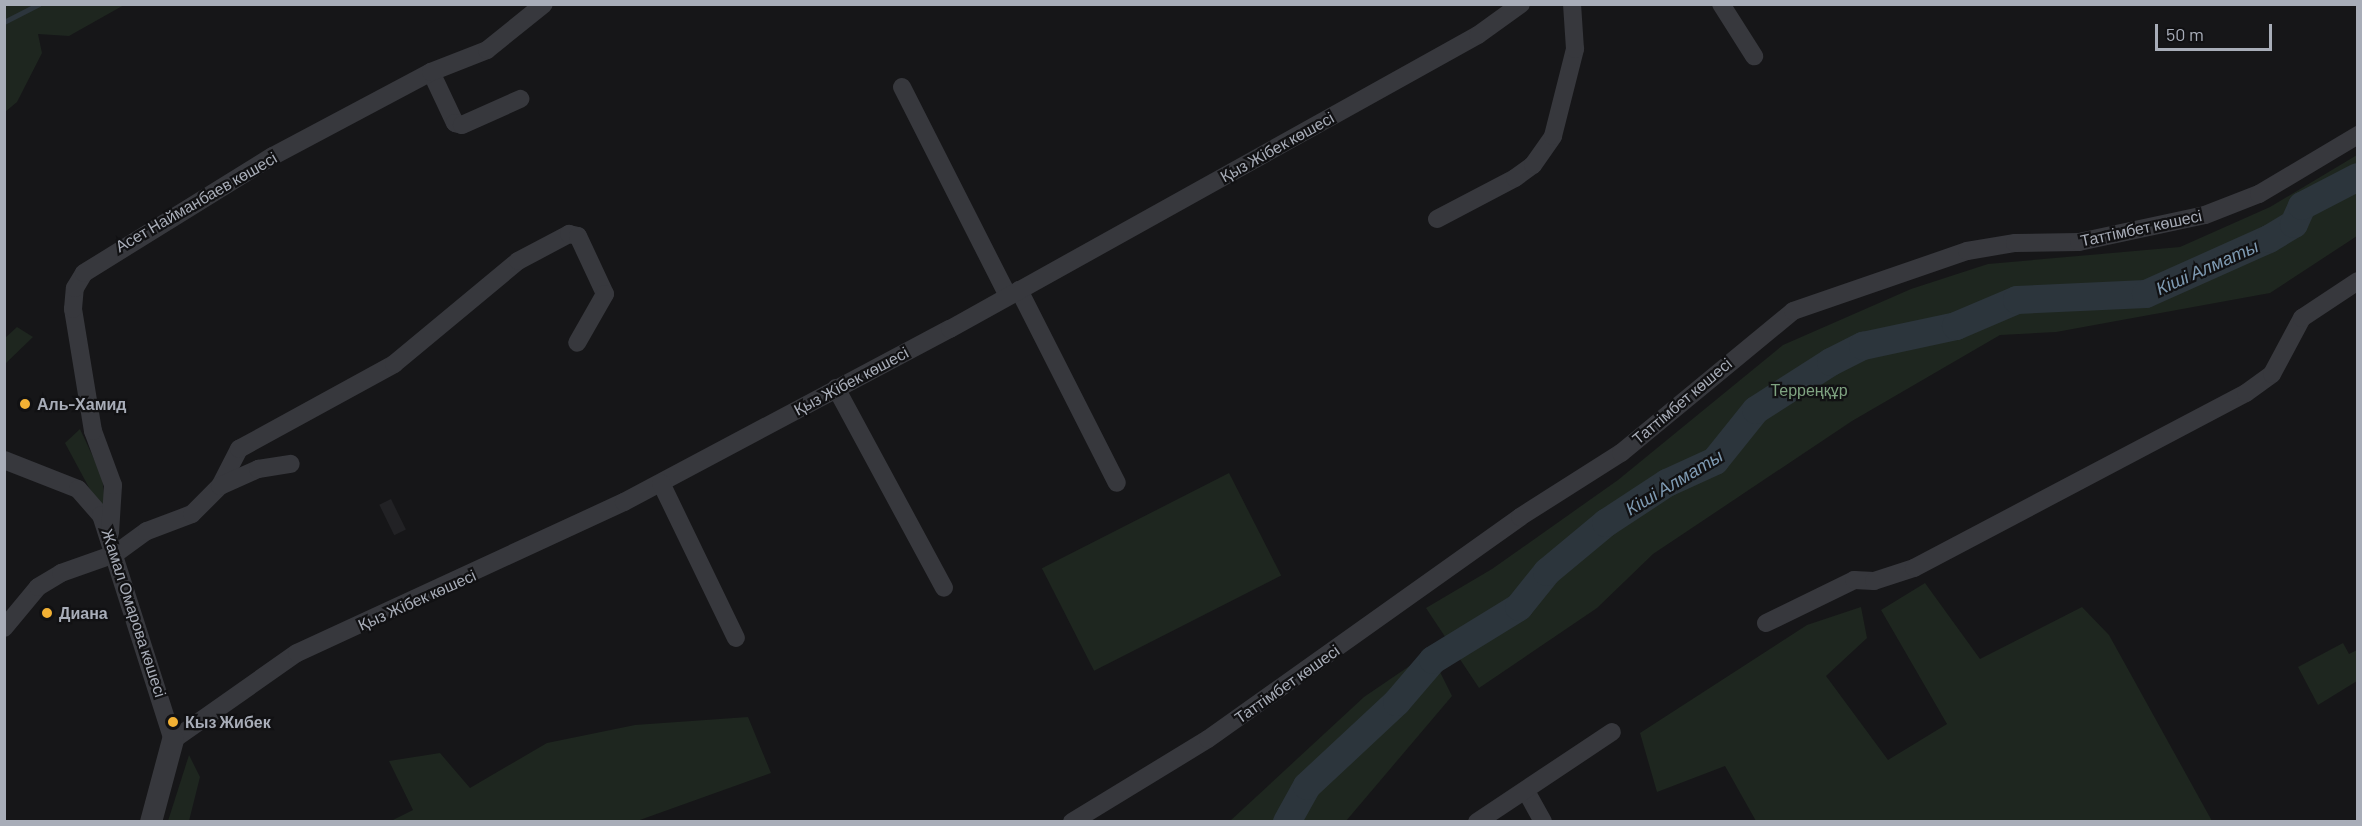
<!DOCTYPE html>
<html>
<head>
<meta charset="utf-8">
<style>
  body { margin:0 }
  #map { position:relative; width:2362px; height:826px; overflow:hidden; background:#161618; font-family:Barlow,sans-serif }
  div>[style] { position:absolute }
  .built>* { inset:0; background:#222225; transform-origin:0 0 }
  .green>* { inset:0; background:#1e261f; transform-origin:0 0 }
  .stream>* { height:4.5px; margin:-2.25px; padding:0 2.25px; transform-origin:2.25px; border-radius:2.25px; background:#2c353c }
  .river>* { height:28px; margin:-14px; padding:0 14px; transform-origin:14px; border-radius:14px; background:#2c353c }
  .minor>* { height:18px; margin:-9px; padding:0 9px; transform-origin:9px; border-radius:9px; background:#37383d }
  .tertiary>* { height:22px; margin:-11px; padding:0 11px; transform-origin:11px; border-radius:11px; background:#37383d }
  .dots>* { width:16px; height:16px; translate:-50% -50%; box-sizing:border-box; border:3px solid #111113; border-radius:50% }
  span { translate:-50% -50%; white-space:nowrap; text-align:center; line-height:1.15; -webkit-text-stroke:4.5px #111113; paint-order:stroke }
  .street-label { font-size:16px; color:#a8adb8 }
  .park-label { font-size:16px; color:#7fa381 }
  .poi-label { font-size:16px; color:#a8adb8; font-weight:700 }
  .left { translate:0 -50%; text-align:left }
  .water-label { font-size:18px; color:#7f9bb3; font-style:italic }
  .frame { position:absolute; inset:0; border:6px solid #a8adb8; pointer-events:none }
  .scale { position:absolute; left:2155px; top:24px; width:117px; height:27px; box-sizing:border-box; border:3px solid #a8adb8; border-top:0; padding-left:8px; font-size:18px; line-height:21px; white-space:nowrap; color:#a8adb8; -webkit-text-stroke:4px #111113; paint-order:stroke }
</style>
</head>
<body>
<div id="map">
  <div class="built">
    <div style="left:391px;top:499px;width:34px;height:13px;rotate:64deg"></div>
  </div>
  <div class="green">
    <div style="clip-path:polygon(5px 4px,124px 4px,124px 5px,69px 36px,38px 34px,42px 53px,17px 102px,5px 112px)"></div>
    <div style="clip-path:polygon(2357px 155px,2357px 236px,2270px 293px,2056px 332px,2000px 335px,1852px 421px,1653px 554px,1597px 608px,1479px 688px,1426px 608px,1492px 569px,1618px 480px,1783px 345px,1911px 289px,1988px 264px,2180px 247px,2270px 207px)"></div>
    <div style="clip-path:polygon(17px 327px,33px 337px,5px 364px,5px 338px)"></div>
    <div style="clip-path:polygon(80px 429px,102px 476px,107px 521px,65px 443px)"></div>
    <div style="left:1229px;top:473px;width:115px;height:210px;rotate:63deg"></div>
    <div style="clip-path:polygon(1925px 583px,1980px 659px,2082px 607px,2109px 635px,2212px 821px,1756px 821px,1725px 766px,1657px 792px,1640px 733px,1807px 625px,1861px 607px,1867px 638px,1826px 676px,1888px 760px,1947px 724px,1881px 610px)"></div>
    <div style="clip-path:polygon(2343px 643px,2349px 654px,2357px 650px,2357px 681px,2318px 705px,2298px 667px)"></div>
    <div style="clip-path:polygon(1430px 652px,1452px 696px,1346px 821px,1230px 821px,1364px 697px)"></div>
    <div style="clip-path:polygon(748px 717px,771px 773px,637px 821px,391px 821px,413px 810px,389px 761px,440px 753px,470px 788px,547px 743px,635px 725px)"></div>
    <div style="clip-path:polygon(189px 755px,200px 777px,189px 821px,168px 821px)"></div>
  </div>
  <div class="stream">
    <div style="left:4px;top:22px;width:39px;rotate:-27deg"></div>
  </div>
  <div class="river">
    <div style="left:1287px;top:822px;width:41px;rotate:-60.9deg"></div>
    <div style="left:1307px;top:786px;width:123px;rotate:-43deg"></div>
    <div style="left:1397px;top:702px;width:55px;rotate:-49.4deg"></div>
    <div style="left:1433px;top:660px;width:101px;rotate:-31.6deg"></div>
    <div style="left:1519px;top:607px;width:45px;rotate:-51.3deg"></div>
    <div style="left:1547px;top:572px;width:77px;rotate:-39.7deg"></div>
    <div style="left:1606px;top:523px;width:73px;rotate:-33.3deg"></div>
    <div style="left:1667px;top:483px;width:53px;rotate:-24.6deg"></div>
    <div style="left:1715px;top:461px;width:65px;rotate:-51.2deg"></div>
    <div style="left:1756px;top:410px;width:89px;rotate:-32.6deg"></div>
    <div style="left:1831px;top:362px;width:36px;rotate:-27deg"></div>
    <div style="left:1863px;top:346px;width:95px;rotate:-12.1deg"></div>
    <div style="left:1956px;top:326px;width:66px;rotate:-23.1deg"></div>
    <div style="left:2017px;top:300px;width:129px;rotate:-2.7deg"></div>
    <div style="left:2146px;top:294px;width:135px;rotate:-24.1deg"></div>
    <div style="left:2269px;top:239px;width:29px;rotate:-31deg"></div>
    <div style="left:2294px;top:224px;width:20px;rotate:-66deg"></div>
    <div style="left:2302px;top:206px;width:63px;rotate:-27.4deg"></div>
  </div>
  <div class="minor">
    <div style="left:1721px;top:4px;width:62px;rotate:57.6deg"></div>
    <div style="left:431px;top:72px;width:56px;rotate:64.8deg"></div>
    <div style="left:455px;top:123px;width:7px;rotate:16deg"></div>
    <div style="left:462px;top:125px;width:64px;rotate:-24.1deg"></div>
    <div style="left:902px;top:87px;width:234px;rotate:63.1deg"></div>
    <div style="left:1437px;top:219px;width:88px;rotate:-27.7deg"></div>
    <div style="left:1515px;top:178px;width:22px;rotate:-36deg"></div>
    <div style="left:1533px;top:165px;width:35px;rotate:-55deg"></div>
    <div style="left:1553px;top:136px;width:90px;rotate:-75.8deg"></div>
    <div style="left:1575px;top:49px;width:45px;rotate:-93.8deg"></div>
    <div style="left:1019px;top:290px;width:216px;rotate:63.1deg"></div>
    <div style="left:836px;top:388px;width:227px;rotate:61.6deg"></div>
    <div style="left:4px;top:460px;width:79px;rotate:21.4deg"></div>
    <div style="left:78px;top:489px;width:35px;rotate:49deg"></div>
    <div style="left:101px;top:515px;width:236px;rotate:72.3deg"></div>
    <div style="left:173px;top:740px;width:151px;rotate:-35.1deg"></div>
    <div style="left:297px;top:653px;width:360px;rotate:-24.8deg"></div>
    <div style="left:624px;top:502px;width:369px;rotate:-28deg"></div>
    <div style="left:950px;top:329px;width:604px;rotate:-29.11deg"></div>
    <div style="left:1478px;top:35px;width:53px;rotate:-35.8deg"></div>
    <div style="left:661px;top:483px;width:172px;rotate:64.2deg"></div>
    <div style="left:220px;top:486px;width:42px;rotate:-62.8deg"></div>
    <div style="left:239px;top:449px;width:177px;rotate:-28.7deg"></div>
    <div style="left:394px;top:364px;width:161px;rotate:-39.7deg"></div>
    <div style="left:518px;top:261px;width:58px;rotate:-27.9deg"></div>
    <div style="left:569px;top:234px;width:9px;rotate:13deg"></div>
    <div style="left:578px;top:236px;width:64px;rotate:65deg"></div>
    <div style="left:605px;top:294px;width:56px;rotate:119.7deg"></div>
    <div style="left:110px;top:533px;width:48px;rotate:-86.4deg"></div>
    <div style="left:113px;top:485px;width:58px;rotate:-110.3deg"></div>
    <div style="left:93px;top:431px;width:124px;rotate:-99.3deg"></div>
    <div style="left:73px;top:309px;width:21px;rotate:-85deg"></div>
    <div style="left:75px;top:288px;width:17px;rotate:-59deg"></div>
    <div style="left:84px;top:273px;width:222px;rotate:-31.8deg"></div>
    <div style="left:273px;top:156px;width:179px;rotate:-28deg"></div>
    <div style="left:431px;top:72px;width:60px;rotate:-21.4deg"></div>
    <div style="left:487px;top:50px;width:73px;rotate:-38.9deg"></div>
    <div style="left:1766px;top:623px;width:98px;rotate:-26deg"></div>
    <div style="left:1854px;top:580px;width:20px;rotate:3deg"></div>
    <div style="left:1874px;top:581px;width:42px;rotate:-18deg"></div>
    <div style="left:1914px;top:568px;width:375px;rotate:-27.8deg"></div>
    <div style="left:2246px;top:393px;width:32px;rotate:-36deg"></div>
    <div style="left:2272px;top:374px;width:64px;rotate:-61.8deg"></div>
    <div style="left:2302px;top:318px;width:67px;rotate:-33.5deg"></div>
    <div style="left:4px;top:628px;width:53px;rotate:-50.3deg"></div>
    <div style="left:38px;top:587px;width:27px;rotate:-31deg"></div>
    <div style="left:61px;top:573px;width:57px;rotate:-19.4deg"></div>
    <div style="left:115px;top:554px;width:39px;rotate:-36deg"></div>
    <div style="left:147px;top:531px;width:48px;rotate:-20.7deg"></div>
    <div style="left:192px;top:514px;width:40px;rotate:-45deg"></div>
    <div style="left:220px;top:486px;width:42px;rotate:-24.1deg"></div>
    <div style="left:258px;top:469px;width:33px;rotate:-9deg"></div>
    <div style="left:1526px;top:791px;width:35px;rotate:61deg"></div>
    <div style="left:1072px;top:822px;width:159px;rotate:-31.4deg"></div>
    <div style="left:1208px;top:739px;width:383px;rotate:-35.4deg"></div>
    <div style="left:1520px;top:517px;width:120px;rotate:-32.4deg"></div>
    <div style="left:1621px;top:453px;width:223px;rotate:-39.5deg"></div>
    <div style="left:1793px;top:311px;width:184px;rotate:-19deg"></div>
    <div style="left:1967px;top:251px;width:49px;rotate:-9.5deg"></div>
    <div style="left:2015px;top:243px;width:64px;rotate:-0.9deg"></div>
    <div style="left:2079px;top:242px;width:129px;rotate:-12.1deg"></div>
    <div style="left:2205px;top:215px;width:58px;rotate:-21.3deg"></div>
    <div style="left:2259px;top:194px;width:115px;rotate:-30.8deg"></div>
    <div style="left:1477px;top:822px;width:162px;rotate:-33.7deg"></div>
  </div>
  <div class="tertiary">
    <div style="left:151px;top:822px;width:85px;rotate:-75deg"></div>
  </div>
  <div class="dots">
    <div style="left:25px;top:404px;background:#f2b134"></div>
    <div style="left:47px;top:613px;background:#f2b134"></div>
    <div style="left:173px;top:722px;background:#f2b134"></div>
  </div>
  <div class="street-label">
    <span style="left:1277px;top:147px;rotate:-29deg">Қыз Жібек көшесі</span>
    <span style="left:196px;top:202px;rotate:-30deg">Асет Найманбаев көшесі</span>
    <span style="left:2141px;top:228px;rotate:-12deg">Таттімбет көшесі</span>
    <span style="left:851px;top:381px;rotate:-28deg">Қыз Жібек көшесі</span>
    <span style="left:1682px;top:401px;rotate:-40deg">Таттімбет көшесі</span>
    <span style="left:417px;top:600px;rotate:-24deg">Қыз Жібек көшесі</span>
    <span style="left:134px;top:613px;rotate:72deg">Жамал Омарова көшесі</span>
    <span style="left:1287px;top:684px;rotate:-35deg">Таттімбет көшесі</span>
  </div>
  <div class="park-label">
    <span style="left:1809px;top:390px">Терреңқұр</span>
  </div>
  <div class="poi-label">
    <span class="left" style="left:37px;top:404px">Аль-Хамид</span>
    <span class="left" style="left:59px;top:613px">Диана</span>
    <span class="left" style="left:185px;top:722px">Кыз Жибек</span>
  </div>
  <div class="water-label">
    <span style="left:2207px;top:267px;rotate:-24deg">Кіші Алматы</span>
    <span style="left:1674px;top:482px;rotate:-31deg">Кіші Алматы</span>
  </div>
  <div class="frame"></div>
  <div class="scale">50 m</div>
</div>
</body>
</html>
